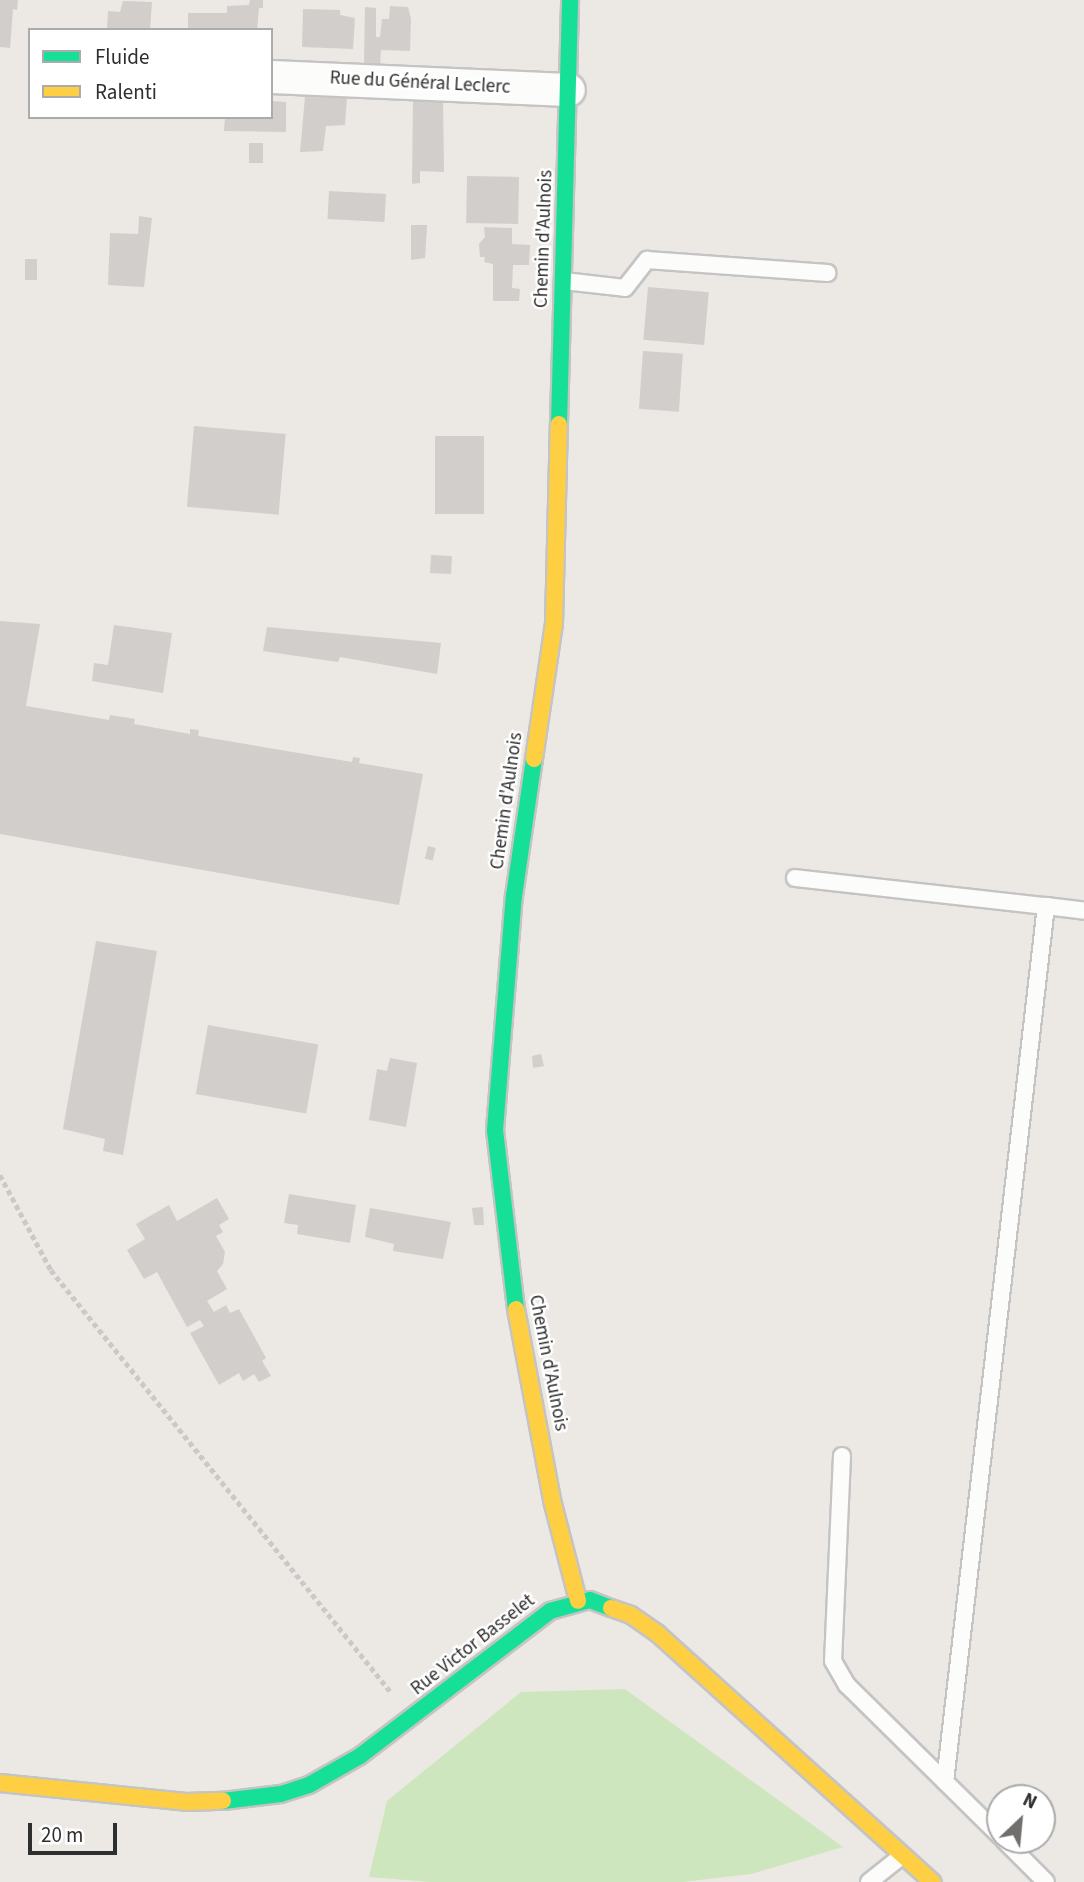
<!DOCTYPE html>
<html>
<head>
<meta charset="utf-8">
<style>
  body { margin:0 }
  #map { position:relative; width:1084px; height:1882px; overflow:hidden; background:#ece8e4; font-family:"Source Sans 3",sans-serif }
  div>[style] { position:absolute }
  .green>* { inset:0; background:#cee6be }
  .building>* { inset:0; background:#d1cecb; transform-origin:0 0 }
  .path>* { height:4.5px; margin-top:-2.25px; transform-origin:0; background:repeating-linear-gradient(90deg,#c9c9c8 0 5px,transparent 0 8.5px) }
  .roads { filter:drop-shadow(2px 0 #c5c4c5) drop-shadow(-2px 0 #c5c4c5) drop-shadow(0 2px #c5c4c5) drop-shadow(0 -2px #c5c4c5) }
  .lane>* { height:16px; margin:-8px; padding:0 8px; transform-origin:8px; border-radius:8px; background:#fcfcfb }
  .street>* { height:32px; margin:-16px; padding:0 16px; transform-origin:16px; border-radius:16px; background:#fcfcfb }
  .fast>* { height:16px; margin:-8px; padding:0 8px; transform-origin:8px; border-radius:8px; background:#16e098 }
  .slow>* { height:16px; margin:-8px; padding:0 8px; transform-origin:8px; border-radius:8px; background:#ffcf43 }
  span { translate:-50% -50%; white-space:nowrap; text-align:center; line-height:1.15; -webkit-text-stroke:5px #fff; paint-order:stroke }
  .street-label { font-size:19px; color:#2e2e2e }
  .legend { position:absolute; left:28px; top:28px; width:245px; height:91px; box-sizing:border-box; background:#fff; border:2px solid #ababab; margin:0; padding:9px 12px; list-style:none; font-size:21px; color:#2e2e2e }
  .legend li { display:flex; align-items:center; gap:14px; height:35px }
  .legend b { width:35px; border:2px solid #ababab }
  .north { position:absolute; left:986px; top:1784px; width:70px; height:70px; box-sizing:border-box; background:#fff; border:2px solid #ababab; border-radius:50%; rotate:26deg; font-size:19px; font-weight:700; line-height:28px; text-align:center; color:#2e2e2e }
  .north::after { content:''; display:block; margin:auto; width:24px; height:32px; background:#706f6e; clip-path:polygon(50% 0,100% 100%,50% 72%,0 100%) }
  .scale { position:absolute; left:28px; top:1823px; width:89px; height:32px; box-sizing:border-box; border:4px solid #2e2e2e; border-top:0; padding-left:9px; font-size:21px; line-height:24px; white-space:nowrap; color:#2e2e2e; -webkit-text-stroke:5px #fff; paint-order:stroke }
</style>
</head>
<body>
<div id="map">
  <div class="green">
    <div style="clip-path:polygon(625px 1689px,843px 1847px,751px 1874px,682px 1882px,431px 1882px,369px 1877px,387px 1801px,521px 1692px)"></div>
  </div>
  <div class="building">
    <div style="clip-path:polygon(0 0,18px 0,17px 10px,13px 9px,10px 48px,0 47px)"></div>
    <div style="clip-path:polygon(250px 0,263px 0,263px 8px,259px 8px,257px 30px,188px 30px,188px 13px,227px 13px,227px 6px,249px 5px)"></div>
    <div style="clip-path:polygon(123px 1px,152px 2px,150px 30px,107px 30px,108px 11px,120px 12px)"></div>
    <div style="clip-path:polygon(390px 6px,408px 7px,411px 19px,410px 51px,381px 50px,380px 65px,364px 64px,365px 7px,376px 8px,376px 37px,380px 37px,382px 19px,389px 19px)"></div>
    <div style="clip-path:polygon(303px 9px,340px 10px,340px 15px,355px 18px,353px 49px,302px 47px)"></div>
    <div style="clip-path:polygon(305px 97px,347px 98px,345px 125px,326px 126px,323px 151px,300px 152px)"></div>
    <div style="clip-path:polygon(271px 101px,286px 102px,286px 132px,224px 131px,225px 117px,271px 117px)"></div>
    <div style="clip-path:polygon(413px 101px,443px 101px,444px 172px,420px 171px,420px 183px,412px 184px)"></div>
    <div style="left:249px;top:143px;width:14px;height:20px"></div>
    <div style="left:467px;top:176px;width:52px;height:47px;rotate:1deg"></div>
    <div style="left:329px;top:191px;width:57px;height:28px;rotate:3deg"></div>
    <div style="clip-path:polygon(139px 216px,152px 218px,144px 287px,108px 285px,110px 233px,138px 234px)"></div>
    <div style="clip-path:polygon(411px 225px,427px 225px,425px 258px,411px 260px)"></div>
    <div style="clip-path:polygon(484px 227px,512px 228px,512px 244px,530px 245px,529px 265px,513px 265px,512px 288px,520px 289px,519px 301px,493px 301px,493px 264px,484px 262px,485px 257px,480px 257px,479px 244px,485px 237px)"></div>
    <div style="left:25px;top:259px;width:12px;height:21px"></div>
    <div style="left:648px;top:287px;width:61px;height:53px;rotate:5deg"></div>
    <div style="left:643px;top:351px;width:40px;height:58px;rotate:4deg"></div>
    <div style="left:194px;top:426px;width:92px;height:81px;rotate:5deg"></div>
    <div style="left:435px;top:436px;width:49px;height:78px"></div>
    <div style="left:431px;top:555px;width:21px;height:18px;rotate:3deg"></div>
    <div style="clip-path:polygon(0 621px,40px 624px,26px 706px,109px 720px,110px 715px,135px 719px,134px 724px,190px 734px,190px 729px,199px 730px,198px 736px,352px 762px,353px 757px,360px 758px,359px 763px,423px 774px,399px 905px,0 834px)"></div>
    <div style="clip-path:polygon(114px 625px,172px 633px,163px 693px,92px 681px,94px 663px,108px 665px)"></div>
    <div style="clip-path:polygon(267px 627px,441px 643px,437px 674px,340px 657px,338px 662px,263px 651px)"></div>
    <div style="left:428px;top:846px;width:8px;height:13px;rotate:14deg"></div>
    <div style="clip-path:polygon(96px 941px,157px 951px,123px 1155px,103px 1151px,105px 1139px,63px 1129px)"></div>
    <div style="left:208px;top:1025px;width:112px;height:70px;rotate:10deg"></div>
    <div style="clip-path:polygon(541px 1054px,544px 1066px,533px 1068px,532px 1056px)"></div>
    <div style="clip-path:polygon(390px 1058px,417px 1063px,406px 1127px,369px 1120px,377px 1069px,387px 1071px)"></div>
    <div style="clip-path:polygon(289px 1194px,356px 1205px,350px 1243px,297px 1234px,298px 1225px,284px 1223px)"></div>
    <div style="clip-path:polygon(217px 1198px,229px 1219px,219px 1225px,223px 1232px,216px 1236px,225px 1252px,223px 1264px,217px 1271px,227px 1289px,207px 1301px,214px 1312px,226px 1305px,230px 1313px,239px 1309px,266px 1358px,262px 1361px,271px 1376px,259px 1382px,254px 1374px,243px 1381px,239px 1373px,219px 1385px,190px 1333px,204px 1326px,200px 1320px,187px 1327px,157px 1272px,144px 1279px,127px 1250px,145px 1239px,136px 1224px,169px 1205px,177px 1221px)"></div>
    <div style="clip-path:polygon(483px 1207px,484px 1225px,474px 1225px,472px 1208px)"></div>
    <div style="clip-path:polygon(370px 1208px,451px 1222px,443px 1259px,393px 1251px,394px 1244px,365px 1237px)"></div>
  </div>
  <div class="path">
    <div style="left:0;top:1175px;width:108px;rotate:61.8deg"></div>
    <div style="left:51px;top:1270px;width:541px;rotate:51.16deg"></div>
  </div>
  <div class="roads">
    <div class="lane">
      <div style="left:564px;top:281px;width:61px;rotate:6.5deg"></div>
      <div style="left:625px;top:288px;width:36px;rotate:-52deg"></div>
      <div style="left:647px;top:260px;width:181px;rotate:4.1deg"></div>
      <div style="left:795px;top:878px;width:253px;rotate:6.4deg"></div>
      <div style="left:1046px;top:906px;width:881px;rotate:96.58deg"></div>
      <div style="left:1046px;top:906px;width:38px;rotate:7deg"></div>
      <div style="left:842px;top:1456px;width:205px;rotate:92.5deg"></div>
      <div style="left:833px;top:1661px;width:28px;rotate:60deg"></div>
      <div style="left:847px;top:1685px;width:215px;rotate:44.6deg"></div>
      <div style="left:1004px;top:1840px;width:59px;rotate:45deg"></div>
      <div style="left:869px;top:1882px;width:43px;rotate:-38.5deg"></div>
    </div>
    <div class="street">
      <div style="left:271px;top:77px;width:298px;rotate:2.5deg"></div>
    </div>
    <div class="fast">
      <div style="left:559px;top:424px;width:424px;rotate:-88.5deg"></div>
      <div style="left:516px;top:1309px;width:180px;rotate:-96.7deg"></div>
      <div style="left:495px;top:1130px;width:235px;rotate:-85.4deg"></div>
      <div style="left:514px;top:896px;width:138px;rotate:-81.7deg"></div>
      <div style="left:223px;top:1801px;width:58px;rotate:-6.9deg"></div>
      <div style="left:281px;top:1794px;width:29px;rotate:-18deg"></div>
      <div style="left:309px;top:1785px;width:59px;rotate:-29.6deg"></div>
      <div style="left:360px;top:1756px;width:239px;rotate:-37.3deg"></div>
      <div style="left:550px;top:1611px;width:41px;rotate:-15.4deg"></div>
      <div style="left:590px;top:1600px;width:22px;rotate:21deg"></div>
    </div>
    <div class="slow">
      <div style="left:534px;top:759px;width:136px;rotate:-81.6deg"></div>
      <div style="left:554px;top:624px;width:200px;rotate:-88.6deg"></div>
      <div style="left:516px;top:1309px;width:198px;rotate:79.3deg"></div>
      <div style="left:553px;top:1504px;width:100px;rotate:75.5deg"></div>
      <div style="left:611px;top:1608px;width:21px;rotate:19deg"></div>
      <div style="left:631px;top:1615px;width:33px;rotate:35deg"></div>
      <div style="left:658px;top:1634px;width:370px;rotate:42.1deg"></div>
      <div style="left:0;top:1783px;width:187px;rotate:5.8deg"></div>
      <div style="left:186px;top:1802px;width:37px;rotate:-2deg"></div>
    </div>
  </div>
  <div class="street-label">
    <span style="left:420px;top:83px;rotate:3deg">Rue du Général Leclerc</span>
    <span style="left:544px;top:239px;rotate:-88deg">Chemin d'Aulnois</span>
    <span style="left:507px;top:801px;rotate:-82deg">Chemin d'Aulnois</span>
    <span style="left:548px;top:1363px;rotate:79deg">Chemin d'Aulnois</span>
    <span style="left:473px;top:1645px;rotate:-38deg">Rue Victor Basselet</span>
  </div>
  <ul class="legend">
  <li><b style="height:9px;background:#16e098"></b>Fluide</li>
  <li><b style="height:9px;background:#ffcf43"></b>Ralenti</li>
  </ul>
  <div class="north">N</div>
  <div class="scale">20 m</div>
</div>
</body>
</html>
